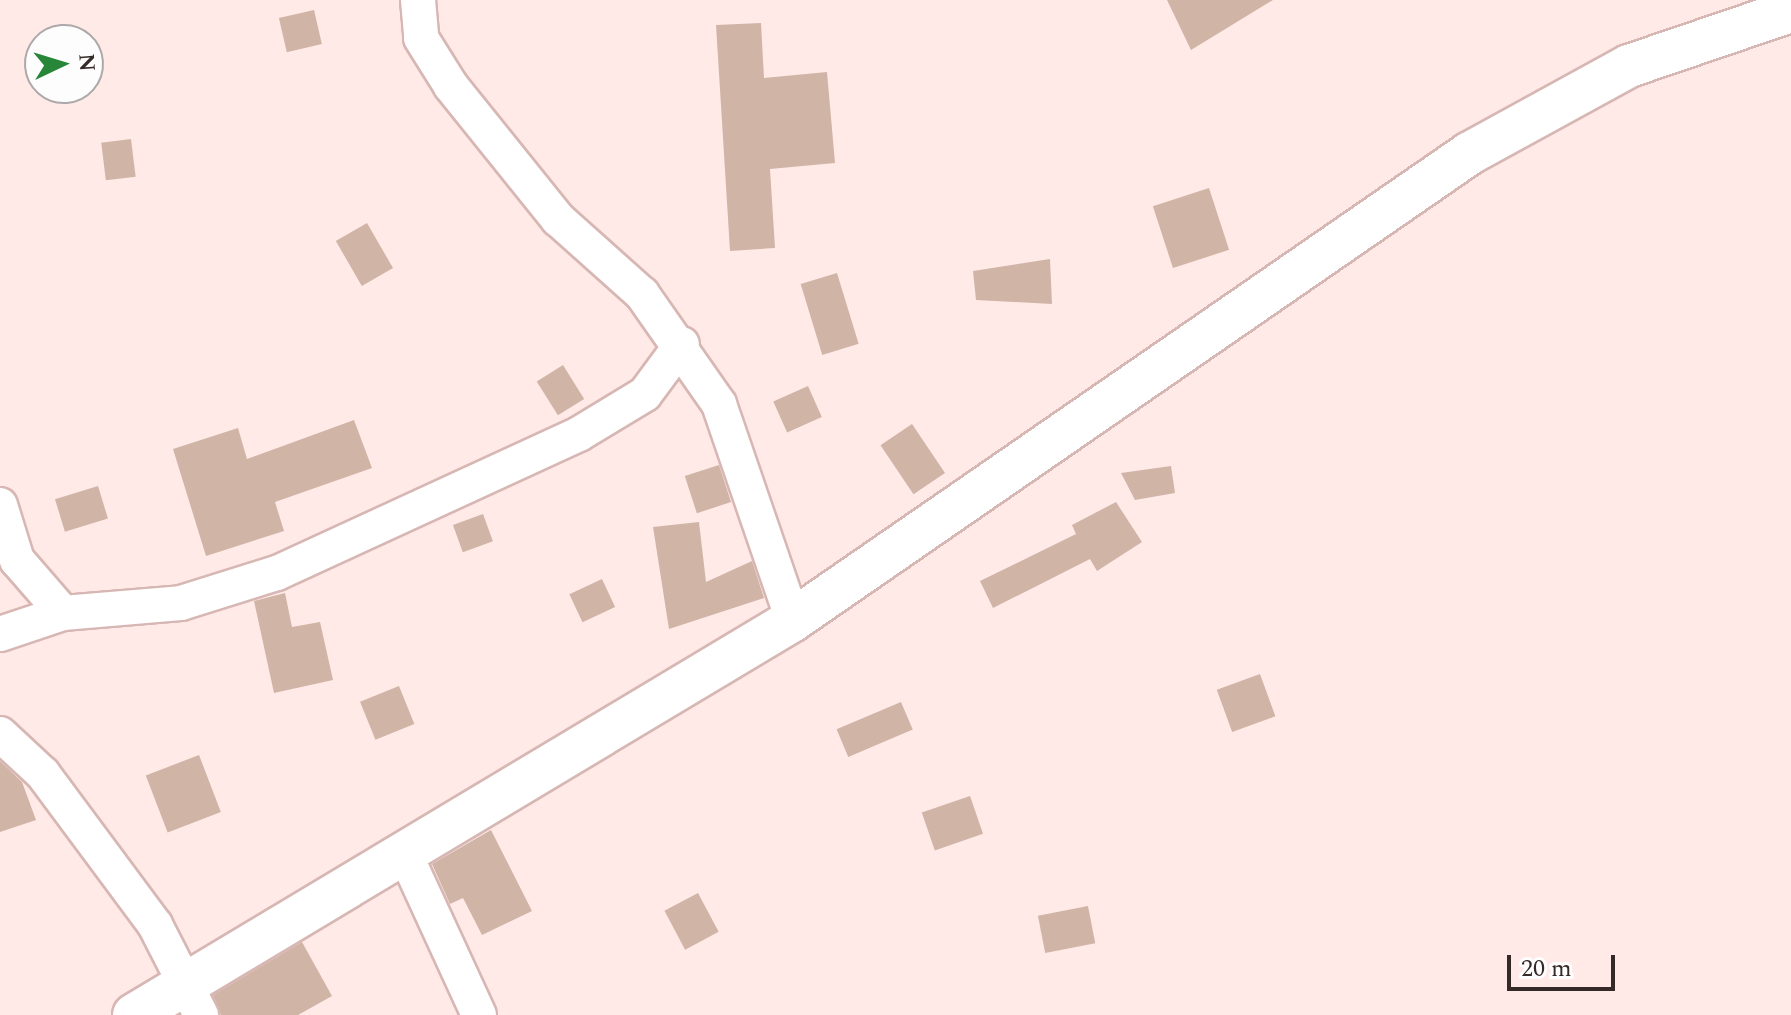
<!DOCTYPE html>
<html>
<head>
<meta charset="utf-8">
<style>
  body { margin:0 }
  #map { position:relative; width:1791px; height:1015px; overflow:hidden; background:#ffeae8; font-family:Spectral,serif }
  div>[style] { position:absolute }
  .building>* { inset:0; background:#d0b4a6; transform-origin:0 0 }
  .roads { filter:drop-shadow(2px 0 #d7b7b3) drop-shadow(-2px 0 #d7b7b3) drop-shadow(0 2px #d7b7b3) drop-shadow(0 -2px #d7b7b3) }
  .minor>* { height:34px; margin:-17px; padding:0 17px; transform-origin:17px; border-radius:17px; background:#fff }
  .tertiary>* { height:42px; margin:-21px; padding:0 21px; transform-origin:21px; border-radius:21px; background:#fff }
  span { translate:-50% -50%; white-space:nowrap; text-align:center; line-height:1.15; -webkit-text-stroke:6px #fdfdfd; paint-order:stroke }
  .north { position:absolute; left:24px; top:24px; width:80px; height:80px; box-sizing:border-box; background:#fdfdfd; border:2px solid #ada9a8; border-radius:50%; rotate:86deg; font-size:22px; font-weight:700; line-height:32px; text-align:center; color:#362a29 }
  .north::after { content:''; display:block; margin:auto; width:28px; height:36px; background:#278638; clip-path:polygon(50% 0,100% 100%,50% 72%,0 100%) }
  .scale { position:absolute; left:1507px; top:955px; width:108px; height:36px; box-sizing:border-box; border:4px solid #362a29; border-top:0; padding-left:10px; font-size:24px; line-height:28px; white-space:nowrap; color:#362a29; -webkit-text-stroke:6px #fdfdfd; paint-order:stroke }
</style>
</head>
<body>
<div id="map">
  <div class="building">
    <div style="clip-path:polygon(1167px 0,1273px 0,1191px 50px)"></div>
    <div style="left:314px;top:10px;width:35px;height:36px;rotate:77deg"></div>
    <div style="clip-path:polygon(761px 23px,764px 78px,827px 72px,835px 163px,770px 169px,775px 248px,730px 251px,716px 25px)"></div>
    <div style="left:131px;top:139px;width:38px;height:30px;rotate:83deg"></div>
    <div style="left:1209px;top:188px;width:65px;height:59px;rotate:72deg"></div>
    <div style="left:367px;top:223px;width:52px;height:36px;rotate:60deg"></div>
    <div style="clip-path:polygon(1050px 259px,1052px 304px,976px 300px,973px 271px)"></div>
    <div style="left:837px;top:273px;width:74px;height:38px;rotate:73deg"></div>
    <div style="left:563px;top:365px;width:40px;height:31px;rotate:58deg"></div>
    <div style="left:808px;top:386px;width:34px;height:38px;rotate:66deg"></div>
    <div style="clip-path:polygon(354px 420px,372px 468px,275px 502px,284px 531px,206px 556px,173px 449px,238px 428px,247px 459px)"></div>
    <div style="left:912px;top:424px;width:59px;height:38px;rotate:56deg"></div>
    <div style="left:719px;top:465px;width:39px;height:36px;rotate:72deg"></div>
    <div style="clip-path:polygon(1171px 466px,1175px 493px,1135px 500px,1121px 473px)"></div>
    <div style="left:98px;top:486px;width:34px;height:45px;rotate:73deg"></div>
    <div style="clip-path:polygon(1116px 502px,1142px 542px,1097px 571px,1090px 559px,993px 608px,980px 581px,1076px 534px,1072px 525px)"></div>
    <div style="left:483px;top:514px;width:29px;height:32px;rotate:70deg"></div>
    <div style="clip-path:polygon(699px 522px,706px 582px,752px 561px,764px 598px,669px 629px,653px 527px)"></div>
    <div style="left:602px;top:579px;width:31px;height:36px;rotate:65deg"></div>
    <div style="clip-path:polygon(285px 593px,292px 627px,320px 622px,333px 680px,274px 693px,254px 601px)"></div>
    <div style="left:1260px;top:674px;width:45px;height:46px;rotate:70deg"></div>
    <div style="left:399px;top:686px;width:41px;height:42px;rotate:68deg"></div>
    <div style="left:901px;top:702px;width:30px;height:70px;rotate:67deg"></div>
    <div style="left:199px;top:755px;width:61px;height:57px;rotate:69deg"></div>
    <div style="clip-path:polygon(0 761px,22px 782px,36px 820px,0 832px)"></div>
    <div style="left:970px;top:796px;width:40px;height:51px;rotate:71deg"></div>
    <div style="clip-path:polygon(491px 830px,532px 911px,482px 935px,463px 898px,450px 904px,432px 864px)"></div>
    <div style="left:698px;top:893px;width:44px;height:38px;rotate:62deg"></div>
    <div style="left:1088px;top:906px;width:38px;height:51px;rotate:79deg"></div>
    <div style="clip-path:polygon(302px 942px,332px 996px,298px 1015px,221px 1015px,213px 995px)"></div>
  </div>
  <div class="roads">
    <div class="minor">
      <div style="left:418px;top:0;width:38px;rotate:85deg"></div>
      <div style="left:421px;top:38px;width:57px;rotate:58deg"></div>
      <div style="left:451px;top:86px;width:171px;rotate:51.2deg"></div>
      <div style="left:558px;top:219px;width:113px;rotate:41.8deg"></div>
      <div style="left:642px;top:294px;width:134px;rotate:55deg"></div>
      <div style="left:719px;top:404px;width:228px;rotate:71.1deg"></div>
      <div style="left:0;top:505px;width:58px;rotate:72.8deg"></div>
      <div style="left:17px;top:560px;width:70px;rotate:49deg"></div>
      <div style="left:0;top:634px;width:66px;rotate:-18.4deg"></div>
      <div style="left:63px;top:613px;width:118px;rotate:-4.8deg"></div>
      <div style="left:181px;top:603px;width:101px;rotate:-17.4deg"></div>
      <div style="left:277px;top:573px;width:332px;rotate:-24.7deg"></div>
      <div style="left:579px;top:434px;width:77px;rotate:-31.2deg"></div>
      <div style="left:645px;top:394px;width:62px;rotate:-53.5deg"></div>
      <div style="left:0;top:734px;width:59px;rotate:42.9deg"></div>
      <div style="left:43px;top:774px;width:188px;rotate:53.4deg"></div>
      <div style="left:155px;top:925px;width:101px;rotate:62.9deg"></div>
      <div style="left:405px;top:854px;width:177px;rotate:65.3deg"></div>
    </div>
    <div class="tertiary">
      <div style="left:134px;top:1015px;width:768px;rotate:-30.94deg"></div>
      <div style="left:793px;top:620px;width:822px;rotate:-34.6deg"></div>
      <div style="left:1470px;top:153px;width:181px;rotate:-28.7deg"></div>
      <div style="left:1629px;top:66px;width:171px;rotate:-18.8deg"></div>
    </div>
  </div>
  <div class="north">N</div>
  <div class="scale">20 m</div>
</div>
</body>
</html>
